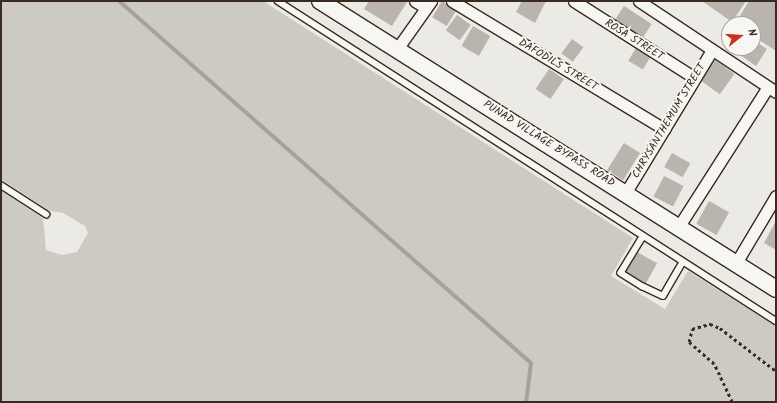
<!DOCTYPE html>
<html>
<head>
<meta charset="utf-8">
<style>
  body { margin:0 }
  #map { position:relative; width:777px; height:403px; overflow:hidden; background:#ebeae5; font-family:Kalam,sans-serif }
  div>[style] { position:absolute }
  .green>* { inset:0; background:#cdcac4 }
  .stream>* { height:4px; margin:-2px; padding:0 2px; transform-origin:2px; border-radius:2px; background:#a8a198 }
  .building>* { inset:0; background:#bab4ae; transform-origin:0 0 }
  .path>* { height:2.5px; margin-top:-1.25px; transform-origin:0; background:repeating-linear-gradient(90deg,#3b2a1e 0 3px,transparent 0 6px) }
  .roads { filter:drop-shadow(1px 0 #3b2a1e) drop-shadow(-1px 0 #3b2a1e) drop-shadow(0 1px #3b2a1e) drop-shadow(0 -1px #3b2a1e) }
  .lane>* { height:5.5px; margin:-2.75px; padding:0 2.75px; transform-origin:2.75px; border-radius:2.75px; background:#f6f6f2 }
  .street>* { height:11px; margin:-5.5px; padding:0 5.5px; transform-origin:5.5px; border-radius:5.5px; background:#f6f6f2 }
  .secondary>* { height:16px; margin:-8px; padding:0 8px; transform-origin:8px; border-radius:8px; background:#f6f6f2 }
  span { translate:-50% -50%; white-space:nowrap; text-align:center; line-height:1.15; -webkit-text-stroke:4px #f6f6f2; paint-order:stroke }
  .street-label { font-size:11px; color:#3b2a1e }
  .frame { position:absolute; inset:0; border:2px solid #3b2a1e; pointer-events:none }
  .north { position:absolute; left:721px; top:16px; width:40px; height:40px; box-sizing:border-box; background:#f6f6f2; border:1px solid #aba49d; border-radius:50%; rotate:73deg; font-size:11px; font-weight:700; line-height:16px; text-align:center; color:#3b2a1e }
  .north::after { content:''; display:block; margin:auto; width:14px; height:18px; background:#c8321e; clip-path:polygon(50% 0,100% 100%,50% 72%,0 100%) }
</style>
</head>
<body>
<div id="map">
  <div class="green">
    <div style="clip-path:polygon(1px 1px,263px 1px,633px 238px,611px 276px,665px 309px,688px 271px,776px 326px,776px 402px,1px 402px,1px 191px,43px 218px,46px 250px,62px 255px,77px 252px,88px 233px,85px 226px,63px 213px,48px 210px,1px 179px)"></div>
  </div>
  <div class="stream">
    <div style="left:119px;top:1px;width:548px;rotate:41.3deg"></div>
    <div style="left:531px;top:363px;width:39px;rotate:97deg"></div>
  </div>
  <div class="building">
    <div style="clip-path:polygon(369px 1px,406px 1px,407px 2px,392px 26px,364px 9px)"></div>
    <div style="left:442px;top:1px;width:17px;height:19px;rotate:31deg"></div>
    <div style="clip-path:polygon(522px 1px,546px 1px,535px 23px,516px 12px)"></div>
    <div style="clip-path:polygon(702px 1px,746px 1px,732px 22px)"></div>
    <div style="clip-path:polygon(749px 1px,776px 1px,776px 51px,753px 36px,753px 24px,735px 24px)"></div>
    <div style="left:624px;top:6px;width:33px;height:17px;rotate:33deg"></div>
    <div style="left:457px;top:15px;width:17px;height:19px;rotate:36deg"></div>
    <div style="left:473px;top:26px;width:20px;height:23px;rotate:30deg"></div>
    <div style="left:572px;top:39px;width:14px;height:18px;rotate:36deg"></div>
    <div style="clip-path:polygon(753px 40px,767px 49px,756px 66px,740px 55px,745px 48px,753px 48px)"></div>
    <div style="left:636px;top:48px;width:17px;height:15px;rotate:31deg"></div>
    <div style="left:715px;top:60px;width:24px;height:25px;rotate:36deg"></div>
    <div style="left:549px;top:69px;width:18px;height:24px;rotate:34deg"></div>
    <div style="left:624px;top:143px;width:19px;height:32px;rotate:32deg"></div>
    <div style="left:672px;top:153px;width:21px;height:16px;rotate:29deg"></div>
    <div style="left:664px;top:176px;width:22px;height:23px;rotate:27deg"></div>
    <div style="left:709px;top:201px;width:23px;height:26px;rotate:29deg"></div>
    <div style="clip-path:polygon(776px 221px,776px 250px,764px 243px)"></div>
    <div style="left:637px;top:252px;width:23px;height:25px;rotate:29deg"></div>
  </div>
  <div class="path">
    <div style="left:732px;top:402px;width:42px;rotate:-115.3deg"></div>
    <div style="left:714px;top:364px;width:33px;rotate:-139deg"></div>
    <div style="left:689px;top:342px;width:13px;rotate:-77deg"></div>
    <div style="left:692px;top:329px;width:19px;rotate:-16deg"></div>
    <div style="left:710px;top:324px;width:11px;rotate:22deg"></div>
    <div style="left:720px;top:328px;width:71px;rotate:37.5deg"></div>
  </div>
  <div class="roads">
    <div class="lane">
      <div style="left:278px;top:1px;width:592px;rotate:32.72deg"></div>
      <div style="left:1px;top:185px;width:54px;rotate:32.8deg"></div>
      <div style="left:643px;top:237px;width:42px;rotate:121.4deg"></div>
      <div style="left:621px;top:273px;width:25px;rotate:32deg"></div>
      <div style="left:642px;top:286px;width:23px;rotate:25deg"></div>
      <div style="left:663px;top:296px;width:39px;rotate:-60deg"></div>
    </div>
    <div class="street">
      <div style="left:415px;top:1px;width:12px;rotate:31deg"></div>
      <div style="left:452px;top:1px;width:248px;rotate:31.1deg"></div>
      <div style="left:574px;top:1px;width:143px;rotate:32.5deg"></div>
      <div style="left:639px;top:1px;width:164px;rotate:33.6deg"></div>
      <div style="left:397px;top:49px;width:59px;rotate:-54.7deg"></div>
      <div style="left:626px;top:192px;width:166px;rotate:-58.8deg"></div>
      <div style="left:679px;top:226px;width:165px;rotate:-57.4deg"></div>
      <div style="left:736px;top:263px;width:78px;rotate:-59.2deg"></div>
    </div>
    <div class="secondary">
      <div style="left:320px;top:1px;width:539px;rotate:32.28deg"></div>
    </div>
  </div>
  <div class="street-label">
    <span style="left:634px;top:40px;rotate:32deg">ROSA STREET</span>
    <span style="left:558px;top:65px;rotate:31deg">DAFODILS STREET</span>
    <span style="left:669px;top:121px;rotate:-59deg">CHRYSANTHEMUM STREET</span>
    <span style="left:549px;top:144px;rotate:32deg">PUNAD VILLAGE BYPASS ROAD</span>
  </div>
  <div class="frame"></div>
  <div class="north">N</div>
</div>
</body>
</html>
